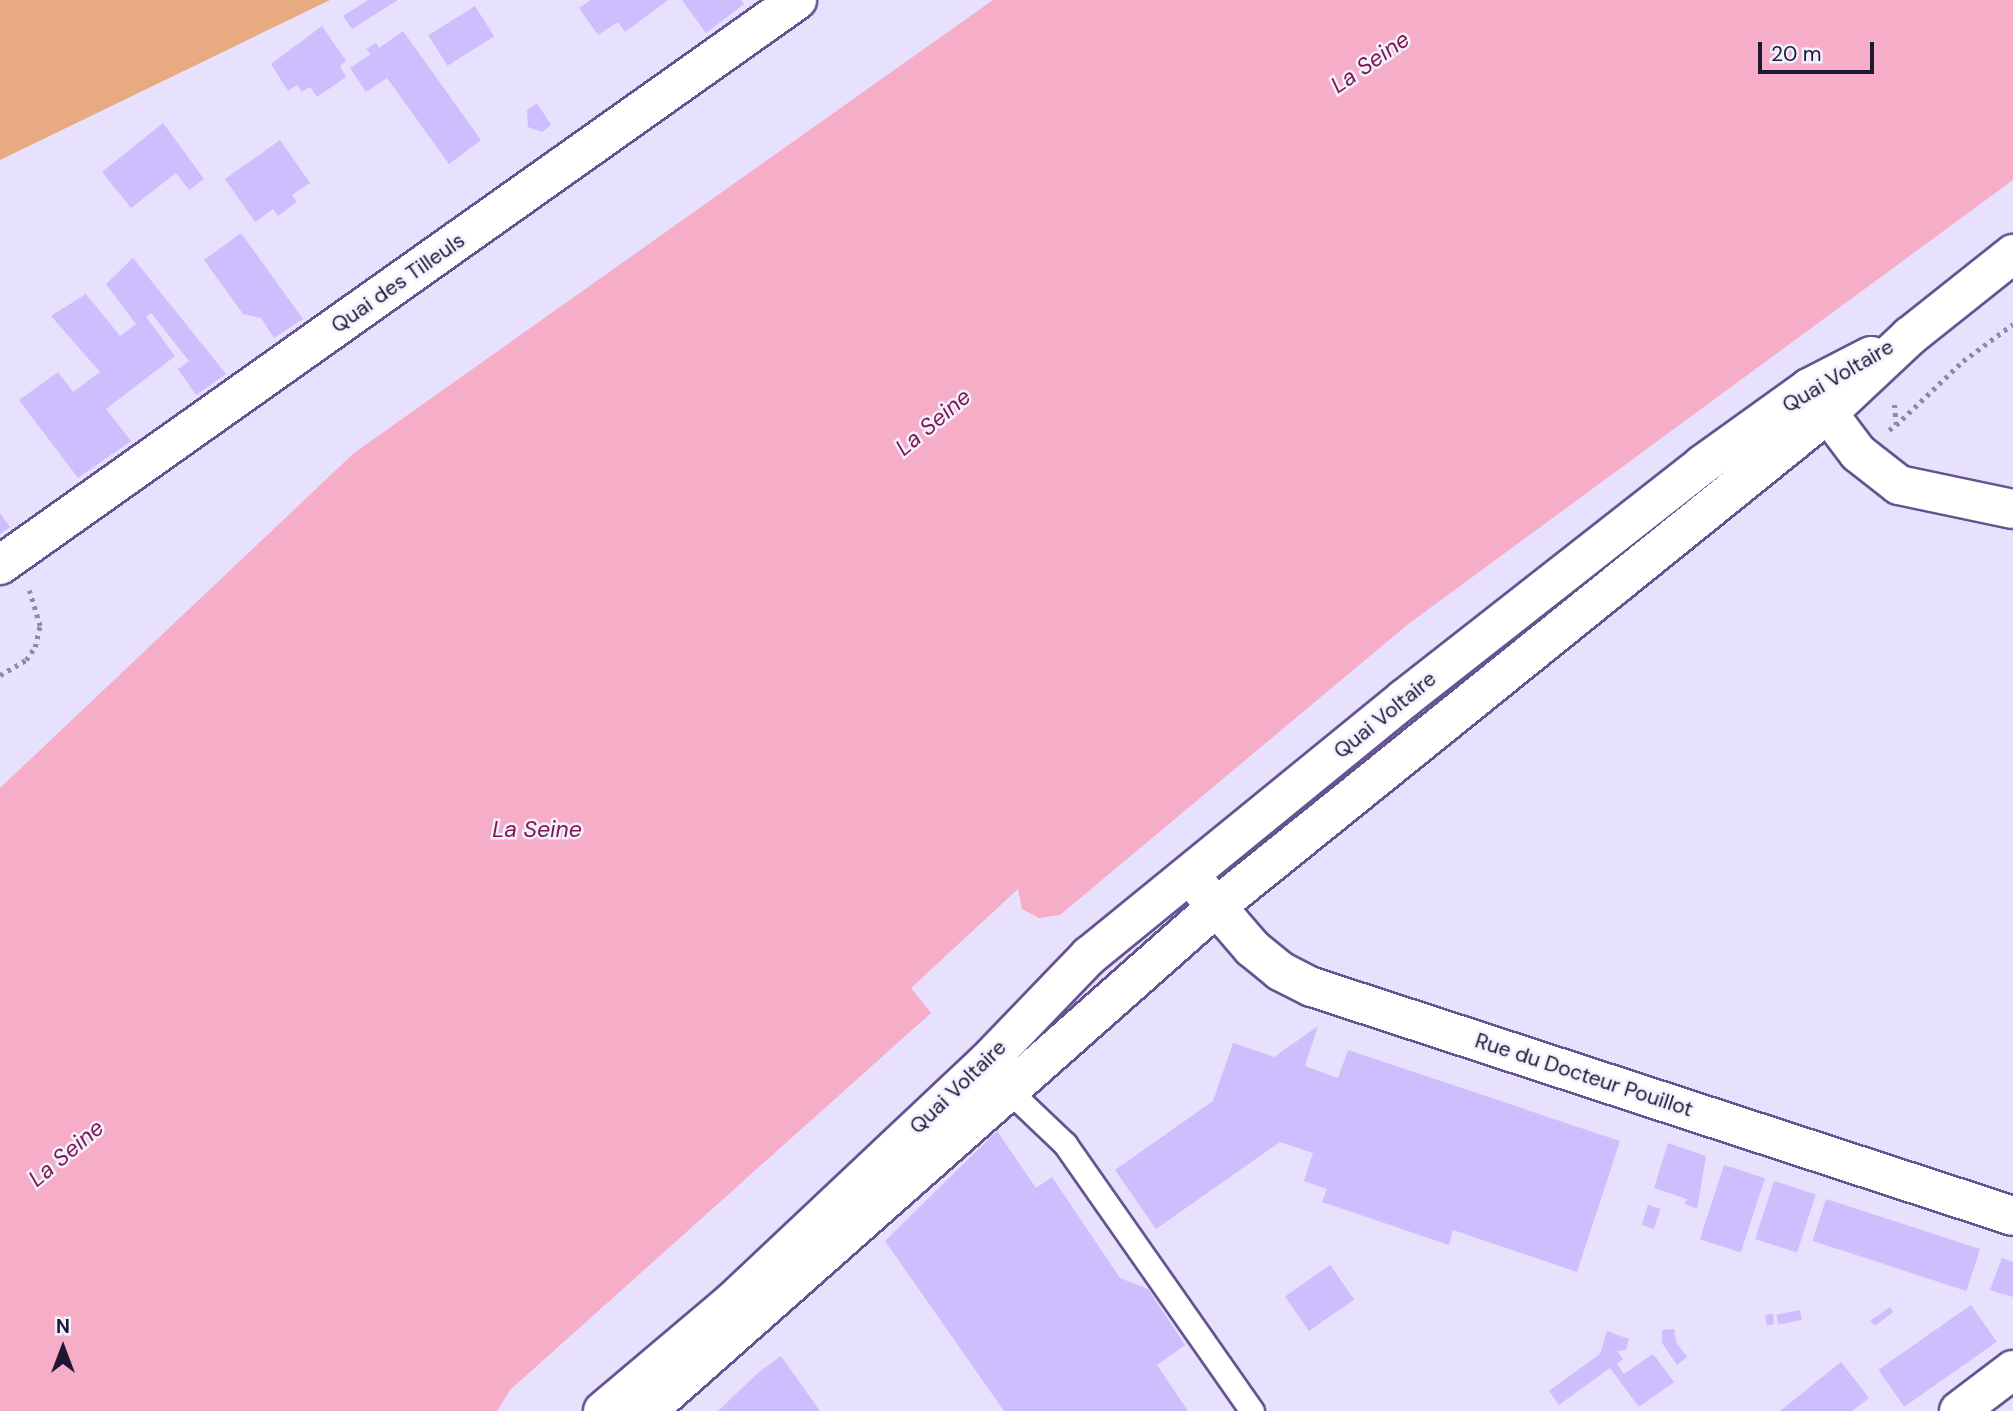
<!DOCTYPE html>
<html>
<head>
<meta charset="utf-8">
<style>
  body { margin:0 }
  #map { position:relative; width:2013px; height:1411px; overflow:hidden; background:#e7e1fe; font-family:"DM Sans",sans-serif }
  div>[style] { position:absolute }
  .green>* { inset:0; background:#e8aa80 }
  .water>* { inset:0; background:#f5adc8 }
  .building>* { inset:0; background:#cdbefd; transform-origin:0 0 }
  .path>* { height:4.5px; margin-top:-2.25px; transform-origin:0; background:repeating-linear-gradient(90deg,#9089a5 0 3.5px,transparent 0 8.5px) }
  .roads { filter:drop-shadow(2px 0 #655492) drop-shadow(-2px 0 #655492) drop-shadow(0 2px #655492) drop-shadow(0 -2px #655492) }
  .service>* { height:23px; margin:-11.5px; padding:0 11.5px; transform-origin:11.5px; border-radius:11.5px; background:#fff }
  .minor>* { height:38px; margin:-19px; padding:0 19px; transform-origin:19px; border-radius:19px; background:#fff }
  .tertiary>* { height:38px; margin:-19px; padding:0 19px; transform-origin:19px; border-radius:19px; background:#fff }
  span { translate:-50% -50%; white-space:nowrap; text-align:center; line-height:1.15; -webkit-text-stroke:5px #f3f0ff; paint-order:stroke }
  .street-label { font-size:21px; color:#201832 }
  .water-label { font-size:23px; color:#7d164a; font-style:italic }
  .north { position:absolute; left:28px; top:1313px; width:70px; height:70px; -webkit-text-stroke:5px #f3f0ff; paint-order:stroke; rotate:0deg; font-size:19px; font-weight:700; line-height:28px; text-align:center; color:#201832 }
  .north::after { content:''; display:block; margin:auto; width:24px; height:32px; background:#201832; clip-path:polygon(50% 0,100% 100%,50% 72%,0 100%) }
  .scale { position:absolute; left:1758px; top:42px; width:116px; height:32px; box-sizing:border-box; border:4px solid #201832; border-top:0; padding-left:9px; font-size:21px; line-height:24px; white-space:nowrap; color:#201832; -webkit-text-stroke:5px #f3f0ff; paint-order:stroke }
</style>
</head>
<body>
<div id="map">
  <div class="green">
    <div style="clip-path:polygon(0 0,330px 0,0 160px)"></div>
  </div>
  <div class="water">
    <div style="clip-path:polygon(993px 0,2013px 0,2013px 180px,1407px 625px,1060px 915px,1039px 918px,1022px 909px,1018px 889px,911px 988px,931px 1013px,510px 1390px,497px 1411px,0 1411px,0 788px,354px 453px)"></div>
  </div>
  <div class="building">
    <div style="clip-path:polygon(368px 0,398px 0,352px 29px,343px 16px)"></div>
    <div style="clip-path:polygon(591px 0,668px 0,625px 32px,618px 22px,598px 35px,579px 8px)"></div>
    <div style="clip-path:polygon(682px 0,741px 0,744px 4px,706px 33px)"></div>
    <div style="left:475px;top:6px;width:36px;height:55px;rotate:58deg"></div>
    <div style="clip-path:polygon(322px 26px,346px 61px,340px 66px,346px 77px,317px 97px,310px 87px,302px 92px,297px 85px,288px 91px,271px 64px)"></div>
    <div style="clip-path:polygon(403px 31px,481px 140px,449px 164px,387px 78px,366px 92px,350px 68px,371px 54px,366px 49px,376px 43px,379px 48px)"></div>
    <div style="clip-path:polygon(537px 103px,551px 125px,542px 132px,528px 127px,527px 110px)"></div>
    <div style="clip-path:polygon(163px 123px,204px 179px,189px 190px,176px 173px,131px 208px,102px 172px)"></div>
    <div style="clip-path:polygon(280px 140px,310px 183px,292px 195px,297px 202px,278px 216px,273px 209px,255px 222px,225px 179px)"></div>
    <div style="clip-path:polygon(241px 233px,303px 319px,274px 338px,261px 318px,243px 314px,204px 260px)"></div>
    <div style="clip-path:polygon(133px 258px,226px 374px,196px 395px,178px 369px,189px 361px,151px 313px,146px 317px,175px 356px,106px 409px,131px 441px,78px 478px,19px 400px,58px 372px,73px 392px,100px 372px,51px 316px,86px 294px,120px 336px,136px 324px,106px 284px)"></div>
    <div style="clip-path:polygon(0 513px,10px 527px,0 534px)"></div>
    <div style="clip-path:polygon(1318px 1026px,1305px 1066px,1338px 1078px,1348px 1050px,1620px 1141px,1577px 1272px,1453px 1230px,1449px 1245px,1322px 1202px,1327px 1189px,1304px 1181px,1313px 1153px,1280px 1142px,1156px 1229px,1115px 1170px,1213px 1101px,1233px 1043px,1274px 1057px)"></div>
    <div style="clip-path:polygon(997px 1131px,1036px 1188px,1052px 1177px,1120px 1278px,1148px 1289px,1185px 1345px,1157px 1365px,1188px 1411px,1004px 1411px,885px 1241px)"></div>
    <div style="clip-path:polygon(1668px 1143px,1706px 1156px,1697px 1209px,1685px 1204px,1687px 1199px,1654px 1188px)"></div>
    <div style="left:1724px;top:1165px;width:43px;height:78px;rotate:18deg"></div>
    <div style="left:1774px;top:1181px;width:44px;height:61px;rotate:18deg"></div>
    <div style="left:1826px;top:1199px;width:162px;height:44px;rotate:18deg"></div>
    <div style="left:1648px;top:1205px;width:13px;height:21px;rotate:18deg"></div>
    <div style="clip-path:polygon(2002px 1258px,2013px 1262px,2013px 1297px,1990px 1290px)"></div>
    <div style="left:1330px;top:1265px;width:42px;height:55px;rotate:55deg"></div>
    <div style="left:1971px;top:1305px;width:45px;height:113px;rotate:55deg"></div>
    <div style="clip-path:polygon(1890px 1307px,1893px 1312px,1875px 1326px,1870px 1321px)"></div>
    <div style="left:1800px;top:1310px;width:10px;height:24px;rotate:79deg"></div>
    <div style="clip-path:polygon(1773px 1314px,1774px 1324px,1767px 1326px,1765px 1315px)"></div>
    <div style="clip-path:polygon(1674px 1329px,1676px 1342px,1687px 1357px,1677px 1365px,1662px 1343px,1662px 1330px)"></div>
    <div style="clip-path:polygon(1607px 1331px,1629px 1339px,1626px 1350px,1617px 1351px,1623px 1359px,1617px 1364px,1624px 1374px,1653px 1354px,1674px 1382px,1639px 1407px,1610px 1368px,1559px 1405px,1549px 1391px,1600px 1354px)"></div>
    <div style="clip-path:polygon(781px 1356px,820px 1411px,718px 1411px,759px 1372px)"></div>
    <div style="clip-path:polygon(1841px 1362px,1869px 1398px,1852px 1411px,1780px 1411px)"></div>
  </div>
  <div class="path">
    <div style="left:1896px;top:425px;width:93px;rotate:-43.7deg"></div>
    <div style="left:1963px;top:361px;width:62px;rotate:-36.5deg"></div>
    <div style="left:1889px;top:430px;width:9px;rotate:-36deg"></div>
    <div style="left:1896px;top:425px;width:21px;rotate:-95deg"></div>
    <div style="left:0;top:675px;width:30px;rotate:-30deg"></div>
    <div style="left:26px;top:660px;width:16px;rotate:-55deg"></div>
    <div style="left:35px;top:647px;width:22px;rotate:-77deg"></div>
    <div style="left:40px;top:626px;width:37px;rotate:-107deg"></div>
  </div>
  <div class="roads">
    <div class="service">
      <div style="left:1002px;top:1084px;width:87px;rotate:43.6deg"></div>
      <div style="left:1065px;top:1144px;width:326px;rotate:55deg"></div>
    </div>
    <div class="minor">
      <div style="left:1809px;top:388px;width:81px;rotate:53deg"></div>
      <div style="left:1858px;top:453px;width:52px;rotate:38deg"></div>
      <div style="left:1899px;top:485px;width:116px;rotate:11.9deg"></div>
      <div style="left:1191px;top:877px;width:94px;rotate:49.3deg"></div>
      <div style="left:1252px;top:948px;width:36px;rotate:39deg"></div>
      <div style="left:1280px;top:971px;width:36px;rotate:27deg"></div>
      <div style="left:1312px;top:987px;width:737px;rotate:18.09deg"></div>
      <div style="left:1959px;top:1411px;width:68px;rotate:-37.2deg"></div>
    </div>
    <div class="tertiary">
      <div style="left:0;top:565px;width:977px;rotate:-35.33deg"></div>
      <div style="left:603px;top:1411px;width:170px;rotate:-40.2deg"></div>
      <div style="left:733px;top:1301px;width:347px;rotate:-43.3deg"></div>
      <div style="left:986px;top:1063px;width:149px;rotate:-46.1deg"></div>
      <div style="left:1089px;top:956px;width:407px;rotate:-39.2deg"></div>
      <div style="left:1404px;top:699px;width:379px;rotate:-38.1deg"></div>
      <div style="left:1702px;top:465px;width:132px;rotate:-35.7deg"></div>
      <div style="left:1809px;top:388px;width:70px;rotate:-27.3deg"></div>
      <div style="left:647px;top:1411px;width:760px;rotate:-41.53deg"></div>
      <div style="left:1216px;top:907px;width:785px;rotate:-38.9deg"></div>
      <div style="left:1827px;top:414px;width:114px;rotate:-43.2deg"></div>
      <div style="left:1910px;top:336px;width:132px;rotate:-38.5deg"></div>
    </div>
  </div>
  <div class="street-label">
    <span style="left:398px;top:283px;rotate:-35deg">Quai des Tilleuls</span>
    <span style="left:1838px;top:376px;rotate:-30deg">Quai Voltaire</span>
    <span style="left:1385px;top:715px;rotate:-39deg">Quai Voltaire</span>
    <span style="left:1584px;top:1075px;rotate:18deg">Rue du Docteur Pouillot</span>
    <span style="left:958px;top:1087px;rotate:-44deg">Quai Voltaire</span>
  </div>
  <div class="water-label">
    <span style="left:1370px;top:62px;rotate:-35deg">La Seine</span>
    <span style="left:933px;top:422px;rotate:-40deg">La Seine</span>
    <span style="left:537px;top:829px">La Seine</span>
    <span style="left:66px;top:1153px;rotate:-40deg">La Seine</span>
  </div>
  <div class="north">N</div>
  <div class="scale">20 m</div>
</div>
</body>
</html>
